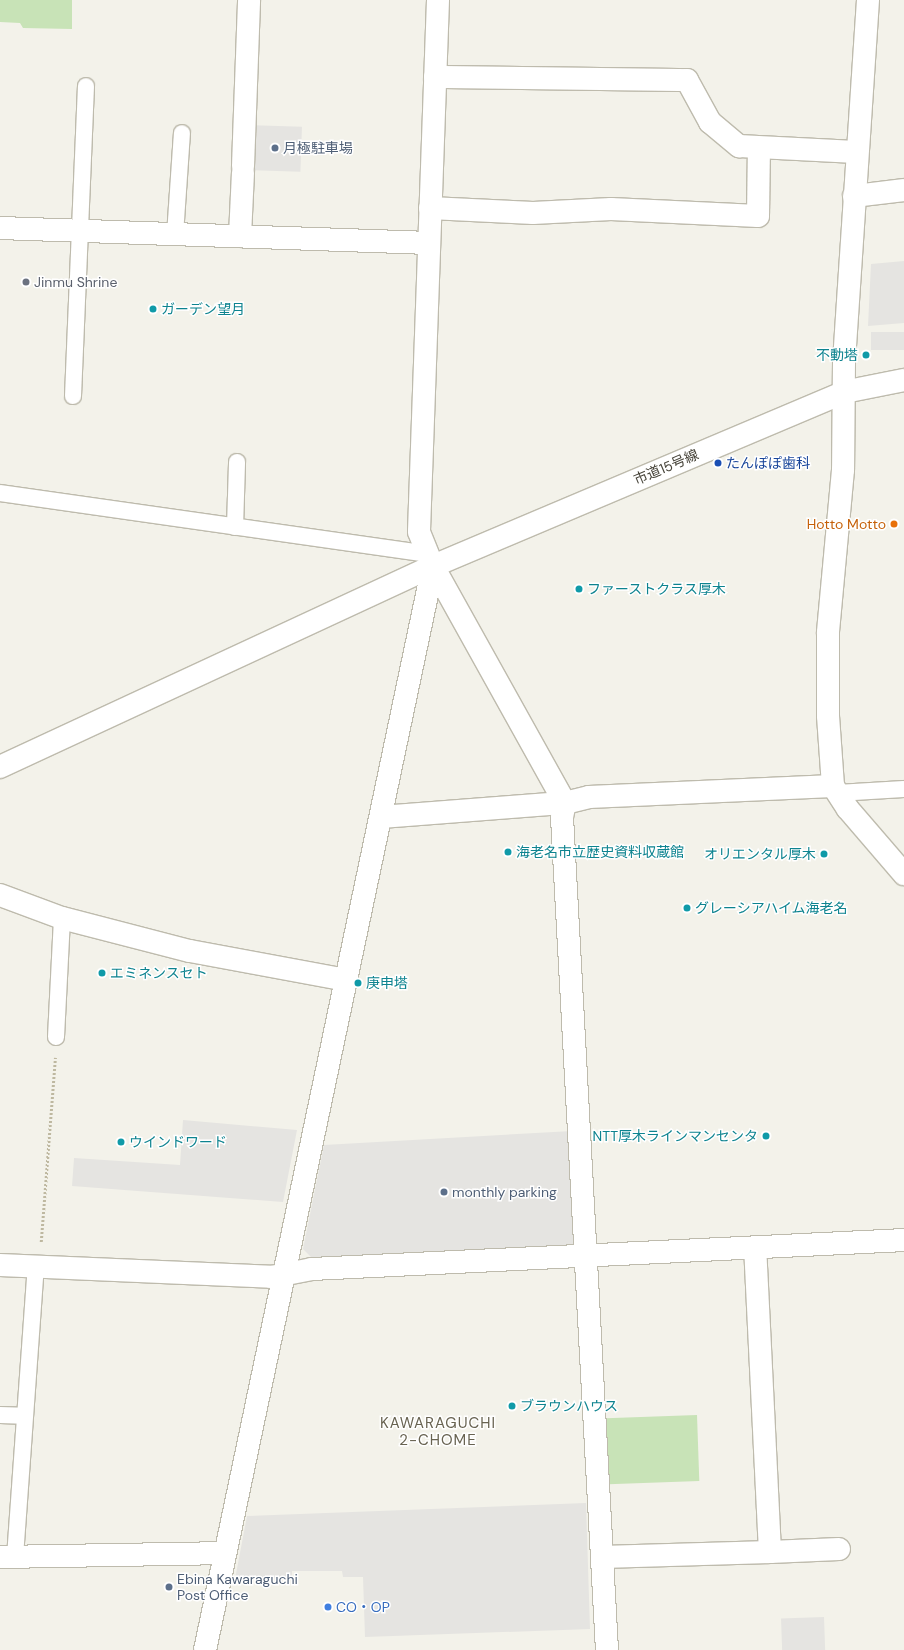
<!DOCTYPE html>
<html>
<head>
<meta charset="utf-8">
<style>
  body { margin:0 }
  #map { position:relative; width:904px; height:1650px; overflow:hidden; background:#f3f2ea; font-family:"DM Sans","Noto Sans JP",sans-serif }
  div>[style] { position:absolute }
  .green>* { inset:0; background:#c8e3b7; transform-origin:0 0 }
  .parking>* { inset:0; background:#e5e4e1; transform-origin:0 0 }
  .path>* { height:2.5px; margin-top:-1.25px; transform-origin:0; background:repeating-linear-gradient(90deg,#beb8a0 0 2px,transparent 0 4px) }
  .roads { filter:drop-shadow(1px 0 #bebbad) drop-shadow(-1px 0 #bebbad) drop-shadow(0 1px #bebbad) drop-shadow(0 -1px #bebbad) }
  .service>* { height:16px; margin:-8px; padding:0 8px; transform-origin:8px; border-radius:8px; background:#fff }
  .minor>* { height:22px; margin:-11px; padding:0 11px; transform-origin:11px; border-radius:11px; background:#fff }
  .tertiary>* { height:22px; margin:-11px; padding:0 11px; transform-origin:11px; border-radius:11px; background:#fff }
  .dots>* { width:11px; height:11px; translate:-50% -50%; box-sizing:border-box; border:2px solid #fff; border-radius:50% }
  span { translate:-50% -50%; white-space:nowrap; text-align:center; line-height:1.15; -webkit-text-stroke:3px #fff; paint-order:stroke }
  .service-label { font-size:14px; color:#4e5e75 }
  .left { translate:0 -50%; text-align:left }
  .worship-label { font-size:14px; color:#5b616d }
  .culture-label { font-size:14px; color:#0d838f }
  .right { translate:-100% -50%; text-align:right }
  .transit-label { font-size:14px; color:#164399 }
  .street-label { font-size:14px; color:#464339 }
  .food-label { font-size:14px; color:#c56008 }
  .shop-label { font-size:14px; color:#366cbe }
  .neighbourhood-label { font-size:15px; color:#686351; letter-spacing:1px }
</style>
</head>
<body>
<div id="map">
  <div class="green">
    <div style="clip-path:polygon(0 0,72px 0,72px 29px,23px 28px,20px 23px,0 22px)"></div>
    <div style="left:697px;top:1415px;width:66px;height:91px;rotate:88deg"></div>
  </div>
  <div class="parking">
    <div style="left:249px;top:125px;width:53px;height:45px;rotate:2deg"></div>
    <div style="clip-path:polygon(904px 261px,904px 323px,868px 326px,871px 264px)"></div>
    <div style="left:904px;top:332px;width:18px;height:33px;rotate:90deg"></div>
    <div style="clip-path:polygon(183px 1120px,297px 1130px,283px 1202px,72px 1186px,74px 1158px,180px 1165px)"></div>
    <div style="clip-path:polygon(572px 1131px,578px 1245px,313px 1259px,303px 1249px,324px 1145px)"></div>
    <div style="clip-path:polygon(586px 1503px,590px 1629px,365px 1637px,363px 1577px,343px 1577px,342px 1571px,292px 1571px,292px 1578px,235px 1579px,247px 1516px)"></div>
    <div style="left:824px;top:1617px;width:33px;height:43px;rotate:88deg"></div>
  </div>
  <div class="path">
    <div style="left:41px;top:1242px;width:185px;rotate:-85.6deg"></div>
  </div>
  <div class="roads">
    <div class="service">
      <div style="left:175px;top:235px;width:102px;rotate:-86.1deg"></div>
      <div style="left:73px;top:396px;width:310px;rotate:-87.6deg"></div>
      <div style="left:0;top:493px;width:432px;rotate:8.1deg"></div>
      <div style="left:235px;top:527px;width:65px;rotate:-88.2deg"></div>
      <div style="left:837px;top:793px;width:67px;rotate:-3.4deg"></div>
      <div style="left:56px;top:1037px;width:119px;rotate:-87.1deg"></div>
      <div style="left:0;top:1415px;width:23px;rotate:2deg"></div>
      <div style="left:15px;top:1557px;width:292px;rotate:-85.9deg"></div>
    </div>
    <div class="minor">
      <div style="left:438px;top:0;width:532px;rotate:92.05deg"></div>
      <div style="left:419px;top:532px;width:37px;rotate:68deg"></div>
      <div style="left:433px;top:566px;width:271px;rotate:60.9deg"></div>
      <div style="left:565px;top:803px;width:14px;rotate:102deg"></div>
      <div style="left:562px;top:817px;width:834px;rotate:86.91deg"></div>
      <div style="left:868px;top:0;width:363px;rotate:93.8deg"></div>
      <div style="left:844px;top:362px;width:108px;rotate:90.5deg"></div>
      <div style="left:843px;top:470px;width:164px;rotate:95.3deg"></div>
      <div style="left:828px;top:633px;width:83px;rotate:90deg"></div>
      <div style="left:828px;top:716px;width:70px;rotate:85.9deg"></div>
      <div style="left:833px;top:786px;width:27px;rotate:57deg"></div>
      <div style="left:848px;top:809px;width:86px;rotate:49.3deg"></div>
      <div style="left:435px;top:77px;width:252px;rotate:0.7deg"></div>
      <div style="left:687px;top:80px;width:48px;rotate:61.3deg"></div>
      <div style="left:710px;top:122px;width:38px;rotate:40deg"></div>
      <div style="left:739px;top:146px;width:117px;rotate:2.9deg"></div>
      <div style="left:243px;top:166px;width:166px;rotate:-87.9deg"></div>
      <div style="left:854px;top:196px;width:50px;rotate:-6.8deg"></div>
      <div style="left:430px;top:208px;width:103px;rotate:2.8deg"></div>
      <div style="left:533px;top:213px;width:78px;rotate:-2.9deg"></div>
      <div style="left:611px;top:209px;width:147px;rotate:2.7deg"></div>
      <div style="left:758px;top:216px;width:68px;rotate:-89.2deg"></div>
      <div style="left:0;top:228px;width:427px;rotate:2deg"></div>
      <div style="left:240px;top:236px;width:63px;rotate:-87.3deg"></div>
      <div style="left:0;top:767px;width:477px;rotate:-24.9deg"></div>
      <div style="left:381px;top:817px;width:185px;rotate:-4.4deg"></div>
      <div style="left:565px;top:803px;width:25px;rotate:-14deg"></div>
      <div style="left:589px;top:797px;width:244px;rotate:-2.6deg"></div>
      <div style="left:0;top:895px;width:66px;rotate:20.4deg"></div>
      <div style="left:62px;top:918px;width:132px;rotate:14.5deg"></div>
      <div style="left:190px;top:951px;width:159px;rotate:10.5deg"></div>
      <div style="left:0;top:1265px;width:271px;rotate:2.5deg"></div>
      <div style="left:271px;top:1277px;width:42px;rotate:-11deg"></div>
      <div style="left:312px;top:1269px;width:593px;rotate:-2.8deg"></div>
      <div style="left:770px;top:1552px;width:69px;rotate:-2.5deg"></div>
      <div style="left:0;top:1557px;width:225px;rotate:-1deg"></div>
      <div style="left:602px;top:1557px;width:168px;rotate:-1.7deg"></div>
      <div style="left:770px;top:1552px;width:304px;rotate:-92.8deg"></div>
      <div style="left:205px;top:1650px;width:1108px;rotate:-78.12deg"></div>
    </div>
    <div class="tertiary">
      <div style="left:433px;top:566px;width:446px;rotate:-22.9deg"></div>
      <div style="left:844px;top:392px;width:61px;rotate:-11.3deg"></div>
    </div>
  </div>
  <div class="dots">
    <div style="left:275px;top:148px;background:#5c6f8a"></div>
    <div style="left:26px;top:282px;background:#6b7280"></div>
    <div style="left:153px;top:309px;background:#0f9aa8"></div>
    <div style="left:866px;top:355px;background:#0f9aa8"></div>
    <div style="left:718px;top:463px;background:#1a4fb4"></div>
    <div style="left:894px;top:524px;background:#e8710a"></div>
    <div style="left:579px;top:589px;background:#0f9aa8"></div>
    <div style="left:508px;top:852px;background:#0f9aa8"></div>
    <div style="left:824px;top:854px;background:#0f9aa8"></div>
    <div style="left:687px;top:908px;background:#0f9aa8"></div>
    <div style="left:102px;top:973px;background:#0f9aa8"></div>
    <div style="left:358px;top:983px;background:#0f9aa8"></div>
    <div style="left:766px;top:1136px;background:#0f9aa8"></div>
    <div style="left:121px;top:1142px;background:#0f9aa8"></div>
    <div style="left:444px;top:1192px;background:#5c6f8a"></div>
    <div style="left:512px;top:1406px;background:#0f9aa8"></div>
    <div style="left:169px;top:1587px;background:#5c6f8a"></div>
    <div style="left:328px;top:1607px;background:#3f7fe0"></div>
  </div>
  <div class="service-label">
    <span class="left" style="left:283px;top:148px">月極駐車場</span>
    <span class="left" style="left:452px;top:1192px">monthly parking</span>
    <span class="left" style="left:177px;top:1587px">Ebina Kawaraguchi<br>Post Office</span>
  </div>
  <div class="worship-label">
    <span class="left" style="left:34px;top:282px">Jinmu Shrine</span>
  </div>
  <div class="culture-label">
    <span class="left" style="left:161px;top:309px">ガーデン望月</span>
    <span class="right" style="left:858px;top:355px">不動塔</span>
    <span class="left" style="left:587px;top:589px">ファーストクラス厚木</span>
    <span class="left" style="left:516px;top:852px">海老名市立歴史資料収蔵館</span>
    <span class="right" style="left:816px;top:854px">オリエンタル厚木</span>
    <span class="left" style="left:695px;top:908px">グレーシアハイム海老名</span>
    <span class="left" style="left:110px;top:973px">エミネンスセト</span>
    <span class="left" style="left:366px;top:983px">庚申塔</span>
    <span class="right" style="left:758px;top:1136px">NTT厚木ラインマンセンタ</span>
    <span class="left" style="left:129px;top:1142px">ウインドワード</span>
    <span class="left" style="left:520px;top:1406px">ブラウンハウス</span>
  </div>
  <div class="transit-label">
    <span class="left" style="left:726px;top:463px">たんぽぽ歯科</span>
  </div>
  <div class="street-label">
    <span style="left:666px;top:467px;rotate:-23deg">市道15号線</span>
  </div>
  <div class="food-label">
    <span class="right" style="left:886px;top:524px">Hotto Motto</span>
  </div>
  <div class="shop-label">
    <span class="left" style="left:336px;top:1607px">CO・OP</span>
  </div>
  <div class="neighbourhood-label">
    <span style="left:438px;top:1432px">KAWARAGUCHI<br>2-CHOME</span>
  </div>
</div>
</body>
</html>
